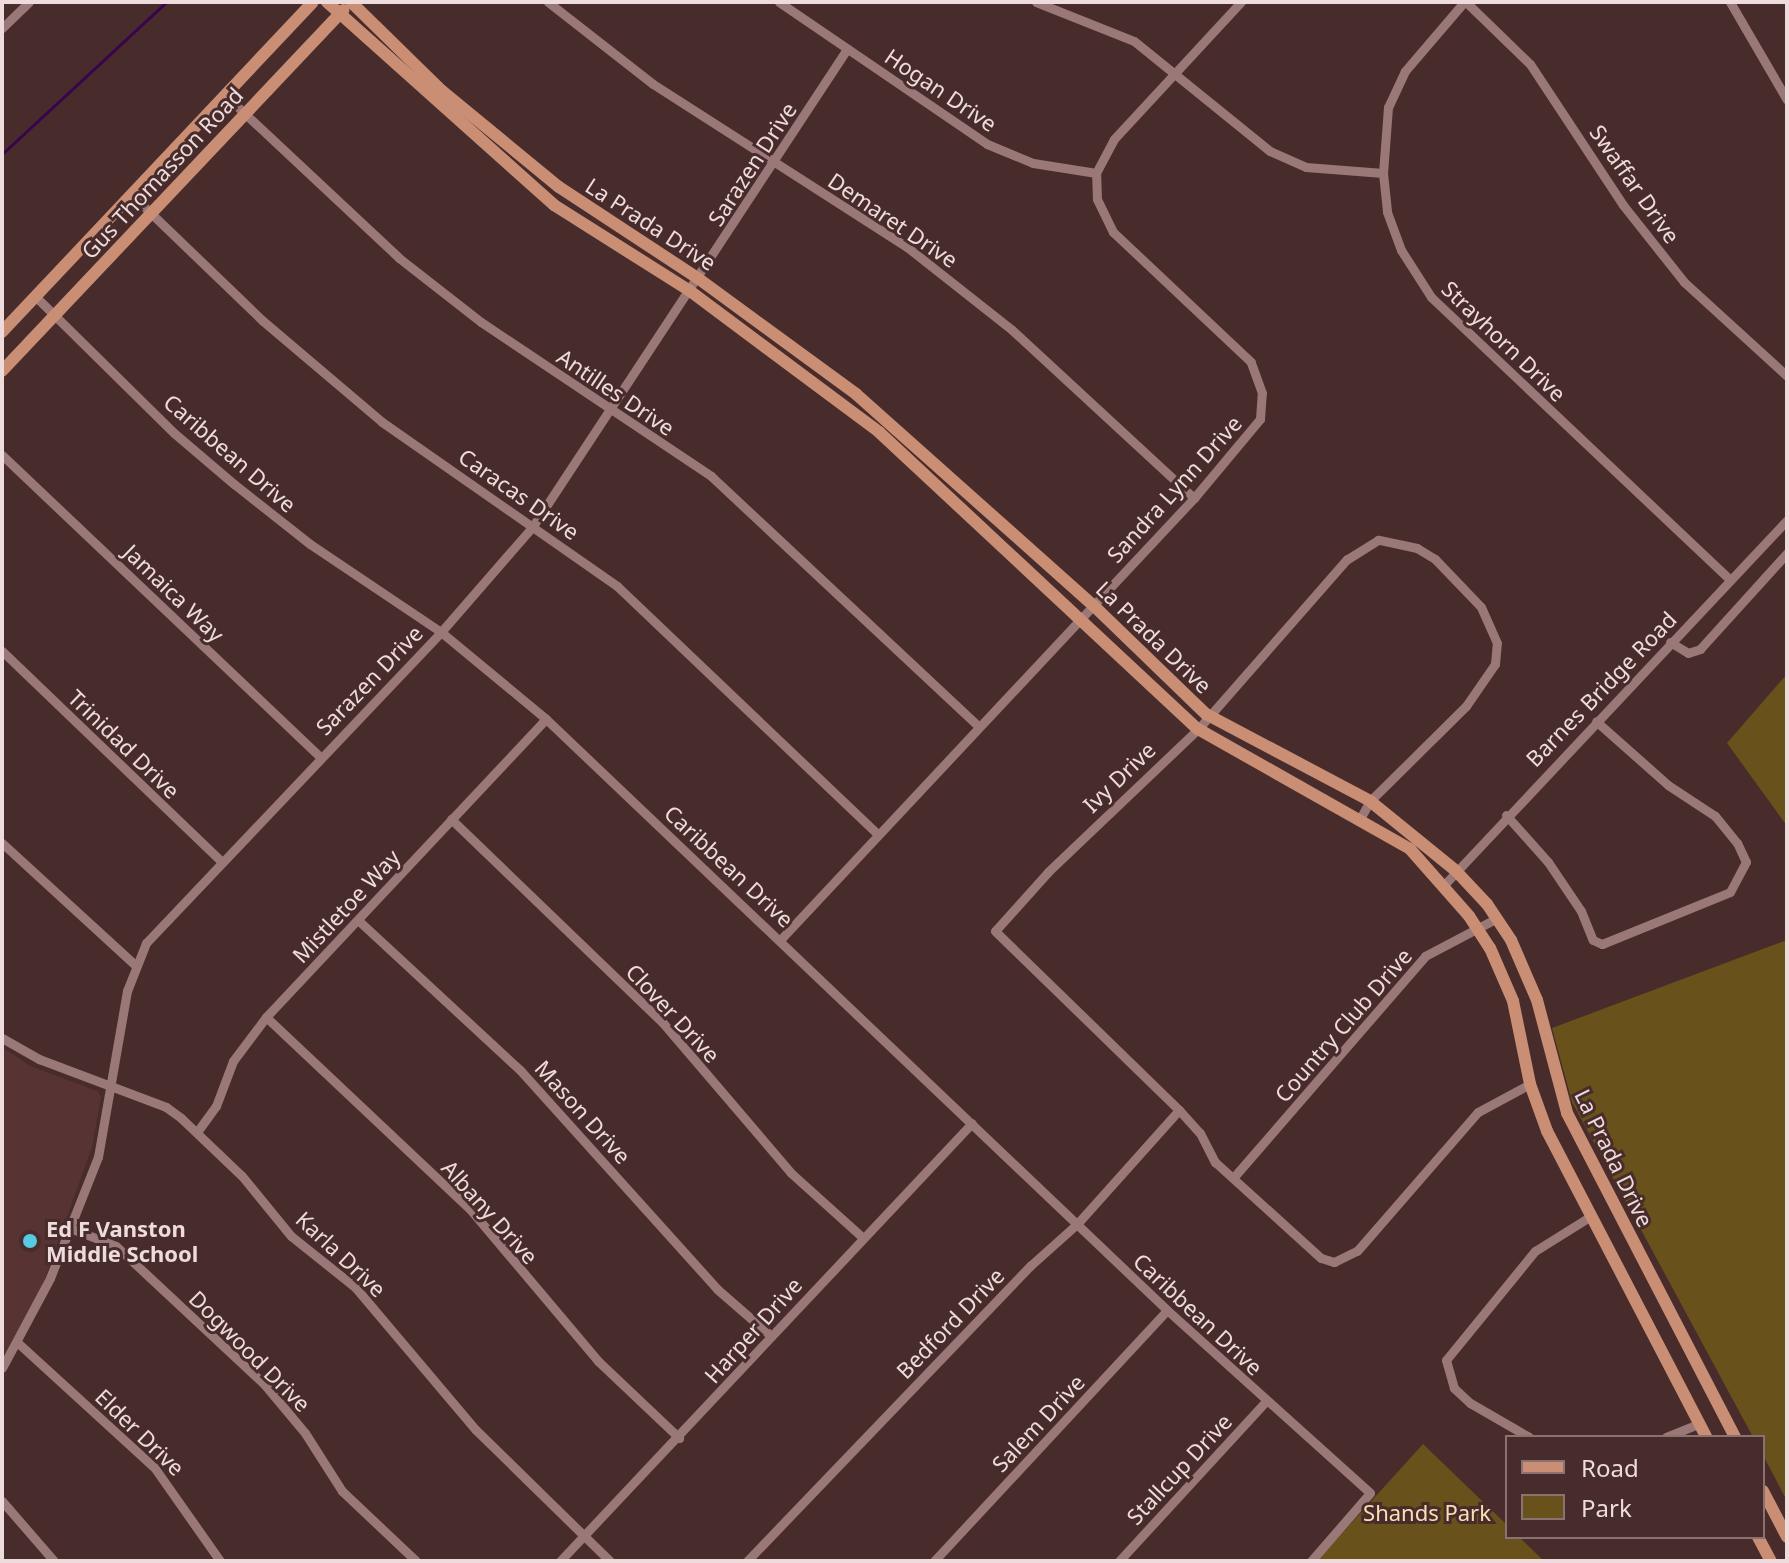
<!DOCTYPE html>
<html>
<head>
<meta charset="utf-8">
<style>
  body { margin:0 }
  #map { position:relative; width:1789px; height:1563px; overflow:hidden; background:#482c2c; font-family:"Noto Sans",sans-serif }
  div>[style] { position:absolute }
  .built>* { inset:0; background:#573334 }
  .green>* { inset:0; background:#69511b }
  .stream>* { height:3px; margin:-1.5px; padding:0 1.5px; transform-origin:1.5px; border-radius:1.5px; background:#39044e }
  .minor>* { height:9px; margin:-4.5px; padding:0 4.5px; transform-origin:4.5px; border-radius:4.5px; background:#9a7878 }
  .major>* { height:12px; margin:-6px; padding:0 6px; transform-origin:6px; border-radius:6px; background:#c98e73 }
  .dots>* { width:22px; height:22px; translate:-50% -50%; box-sizing:border-box; border:4px solid #482c2c; border-radius:50% }
  span { translate:-50% -50%; white-space:nowrap; text-align:center; line-height:1.15; -webkit-text-stroke:6px #482c2c; paint-order:stroke }
  .street-label { font-size:22px; color:#eedbdb }
  .poi-label { font-size:22px; color:#eedbdb; font-weight:700 }
  .left { translate:0 -50%; text-align:left }
  .park-label { font-size:22px; color:#f6e0b5 }
  .frame { position:absolute; inset:0; border:4px solid #eedbdb; pointer-events:none }
  .legend { position:absolute; left:1505px; top:1435px; width:260px; height:104px; box-sizing:border-box; background:#482c2c; border:2px solid #8a7272; margin:0; padding:10px 14px; list-style:none; font-size:24px; color:#eedbdb }
  .legend li { display:flex; align-items:center; gap:16px; height:40px }
  .legend b { width:40px; border:2px solid #8a7272 }
</style>
</head>
<body>
<div id="map">
  <div class="built">
    <div style="clip-path:polygon(2px 1047px,30px 1066px,97px 1091px,101px 1097px,92px 1147px,40px 1292px,2px 1361px)"></div>
  </div>
  <div class="green">
    <div style="clip-path:polygon(1787px 674px,1787px 826px,1727px 743px)"></div>
    <div style="clip-path:polygon(1787px 940px,1787px 1501px,1763px 1455px,1763px 1437px,1753px 1437px,1572px 1102px,1552px 1028px)"></div>
    <div style="clip-path:polygon(1423px 1444px,1507px 1525px,1507px 1537px,1519px 1537px,1544px 1561px,1317px 1561px)"></div>
  </div>
  <div class="stream">
    <div style="left:2px;top:154px;width:224px;rotate:-42.8deg"></div>
  </div>
  <div class="minor">
    <div style="left:548px;top:2px;width:133px;rotate:38deg"></div>
    <div style="left:653px;top:84px;width:302px;rotate:32.7deg"></div>
    <div style="left:907px;top:247px;width:134px;rotate:38.3deg"></div>
    <div style="left:1012px;top:330px;width:248px;rotate:42.7deg"></div>
    <div style="left:779px;top:2px;width:252px;rotate:34.3deg"></div>
    <div style="left:987px;top:144px;width:50px;rotate:22.4deg"></div>
    <div style="left:1033px;top:163px;width:64px;rotate:9deg"></div>
    <div style="left:1036px;top:2px;width:105px;rotate:21.7deg"></div>
    <div style="left:1134px;top:41px;width:175px;rotate:39deg"></div>
    <div style="left:1270px;top:151px;width:39px;rotate:24deg"></div>
    <div style="left:1306px;top:167px;width:77px;rotate:4.5deg"></div>
    <div style="left:1464px;top:2px;width:91px;rotate:130.5deg"></div>
    <div style="left:1405px;top:71px;width:40px;rotate:115deg"></div>
    <div style="left:1388px;top:107px;width:66px;rotate:94.3deg"></div>
    <div style="left:1383px;top:173px;width:39px;rotate:84deg"></div>
    <div style="left:1387px;top:212px;width:40px;rotate:69.8deg"></div>
    <div style="left:1401px;top:250px;width:56px;rotate:57.4deg"></div>
    <div style="left:1431px;top:297px;width:412px;rotate:43.4deg"></div>
    <div style="left:1466px;top:2px;width:89px;rotate:44.1deg"></div>
    <div style="left:1530px;top:64px;width:169px;rotate:56.6deg"></div>
    <div style="left:1623px;top:205px;width:98px;rotate:51.6deg"></div>
    <div style="left:1684px;top:282px;width:139px;rotate:42.4deg"></div>
    <div style="left:1730px;top:2px;width:113px;rotate:59.8deg"></div>
    <div style="left:2px;top:28px;width:37px;rotate:-44deg"></div>
    <div style="left:225px;top:95px;width:238px;rotate:43.1deg"></div>
    <div style="left:399px;top:258px;width:104px;rotate:38deg"></div>
    <div style="left:481px;top:322px;width:277px;rotate:33.8deg"></div>
    <div style="left:711px;top:476px;width:367px;rotate:43.1deg"></div>
    <div style="left:131px;top:194px;width:183px;rotate:43.9deg"></div>
    <div style="left:263px;top:321px;width:156px;rotate:40.3deg"></div>
    <div style="left:382px;top:422px;width:287px;rotate:34.9deg"></div>
    <div style="left:617px;top:586px;width:359px;rotate:43.6deg"></div>
    <div style="left:37px;top:298px;width:192px;rotate:44.6deg"></div>
    <div style="left:174px;top:433px;width:79px;rotate:40.4deg"></div>
    <div style="left:234px;top:484px;width:97px;rotate:38.3deg"></div>
    <div style="left:310px;top:544px;width:158px;rotate:33.9deg"></div>
    <div style="left:441px;top:632px;width:136px;rotate:39.6deg"></div>
    <div style="left:546px;top:719px;width:857px;rotate:43.58deg"></div>
    <div style="left:1167px;top:1310px;width:273px;rotate:42deg"></div>
    <div style="left:1370px;top:1493px;width:90px;rotate:130.9deg"></div>
    <div style="left:2px;top:455px;width:439px;rotate:43.5deg"></div>
    <div style="left:1670px;top:642px;width:21px;rotate:31deg"></div>
    <div style="left:1688px;top:653px;width:13px;rotate:-18deg"></div>
    <div style="left:1700px;top:649px;width:130px;rotate:-47.8deg"></div>
    <div style="left:2px;top:651px;width:303px;rotate:43.8deg"></div>
    <div style="left:1506px;top:815px;width:63px;rotate:48.2deg"></div>
    <div style="left:1548px;top:862px;width:59px;rotate:56deg"></div>
    <div style="left:1581px;top:911px;width:31px;rotate:68deg"></div>
    <div style="left:1593px;top:940px;width:10px;rotate:24deg"></div>
    <div style="left:1602px;top:944px;width:138px;rotate:-22.1deg"></div>
    <div style="left:1730px;top:892px;width:34px;rotate:-62deg"></div>
    <div style="left:1746px;top:862px;width:21px;rotate:-115deg"></div>
    <div style="left:1737px;top:843px;width:35px;rotate:-129deg"></div>
    <div style="left:1715px;top:816px;width:56px;rotate:-146.6deg"></div>
    <div style="left:1668px;top:785px;width:96px;rotate:-138.4deg"></div>
    <div style="left:1361px;top:817px;width:18px;rotate:-61deg"></div>
    <div style="left:1370px;top:801px;width:135px;rotate:-44.7deg"></div>
    <div style="left:1466px;top:706px;width:51px;rotate:-55.4deg"></div>
    <div style="left:1495px;top:664px;width:21px;rotate:-85deg"></div>
    <div style="left:1497px;top:643px;width:39px;rotate:-114deg"></div>
    <div style="left:1481px;top:607px;width:66px;rotate:-133.8deg"></div>
    <div style="left:1435px;top:559px;width:21px;rotate:-149deg"></div>
    <div style="left:1417px;top:548px;width:40px;rotate:-168deg"></div>
    <div style="left:1378px;top:540px;width:36px;rotate:148deg"></div>
    <div style="left:1347px;top:559px;width:226px;rotate:131.2deg"></div>
    <div style="left:1198px;top:729px;width:207px;rotate:136.4deg"></div>
    <div style="left:1048px;top:872px;width:79px;rotate:131.9deg"></div>
    <div style="left:995px;top:931px;width:257px;rotate:44.2deg"></div>
    <div style="left:1179px;top:1110px;width:31px;rotate:48deg"></div>
    <div style="left:1200px;top:1133px;width:33px;rotate:63deg"></div>
    <div style="left:1215px;top:1162px;width:143px;rotate:42.2deg"></div>
    <div style="left:1321px;top:1258px;width:14px;rotate:17deg"></div>
    <div style="left:1334px;top:1262px;width:25px;rotate:-26deg"></div>
    <div style="left:1357px;top:1251px;width:184px;rotate:-49deg"></div>
    <div style="left:1478px;top:1112px;width:59px;rotate:-28.3deg"></div>
    <div style="left:451px;top:819px;width:294px;rotate:43.9deg"></div>
    <div style="left:663px;top:1023px;width:197px;rotate:49.5deg"></div>
    <div style="left:791px;top:1173px;width:96px;rotate:42deg"></div>
    <div style="left:2px;top:843px;width:180px;rotate:42.5deg"></div>
    <div style="left:1443px;top:886px;width:502px;rotate:-46.77deg"></div>
    <div style="left:359px;top:921px;width:219px;rotate:42.8deg"></div>
    <div style="left:520px;top:1070px;width:295px;rotate:48deg"></div>
    <div style="left:717px;top:1289px;width:72px;rotate:41deg"></div>
    <div style="left:781px;top:939px;width:604px;rotate:-46.88deg"></div>
    <div style="left:1194px;top:498px;width:103px;rotate:-50.1deg"></div>
    <div style="left:1260px;top:419px;width:26px;rotate:-86deg"></div>
    <div style="left:1262px;top:393px;width:33px;rotate:-110deg"></div>
    <div style="left:1251px;top:362px;width:190px;rotate:-136.7deg"></div>
    <div style="left:1113px;top:232px;width:37px;rotate:-116deg"></div>
    <div style="left:1097px;top:199px;width:26px;rotate:-92deg"></div>
    <div style="left:1096px;top:173px;width:38px;rotate:-62deg"></div>
    <div style="left:1114px;top:139px;width:187px;rotate:-47.2deg"></div>
    <div style="left:266px;top:1017px;width:280px;rotate:43.3deg"></div>
    <div style="left:470px;top:1209px;width:199px;rotate:49.9deg"></div>
    <div style="left:598px;top:1361px;width:112px;rotate:43.5deg"></div>
    <div style="left:2px;top:1038px;width:43px;rotate:29.6deg"></div>
    <div style="left:39px;top:1059px;width:136px;rotate:20.7deg"></div>
    <div style="left:166px;top:1107px;width:19px;rotate:36deg"></div>
    <div style="left:181px;top:1118px;width:84px;rotate:43.6deg"></div>
    <div style="left:242px;top:1176px;width:77px;rotate:50.8deg"></div>
    <div style="left:291px;top:1236px;width:82px;rotate:38.6deg"></div>
    <div style="left:355px;top:1287px;width:187px;rotate:49.8deg"></div>
    <div style="left:476px;top:1430px;width:187px;rotate:44.4deg"></div>
    <div style="left:197px;top:1132px;width:32px;rotate:-54deg"></div>
    <div style="left:216px;top:1106px;width:48px;rotate:-69.3deg"></div>
    <div style="left:233px;top:1061px;width:55px;rotate:-53.1deg"></div>
    <div style="left:266px;top:1017px;width:409px;rotate:-46.8deg"></div>
    <div style="left:1233px;top:1178px;width:294px;rotate:-49.1deg"></div>
    <div style="left:1425px;top:956px;width:81px;rotate:-27.8deg"></div>
    <div style="left:70px;top:1228px;width:49px;rotate:21.4deg"></div>
    <div style="left:116px;top:1246px;width:204px;rotate:43deg"></div>
    <div style="left:265px;top:1385px;width:62px;rotate:50.2deg"></div>
    <div style="left:305px;top:1433px;width:69px;rotate:57.5deg"></div>
    <div style="left:342px;top:1491px;width:102px;rotate:43.4deg"></div>
    <div style="left:18px;top:1343px;width:184px;rotate:42.4deg"></div>
    <div style="left:154px;top:1467px;width:115px;rotate:54.9deg"></div>
    <div style="left:2px;top:1368px;width:102px;rotate:-61.9deg"></div>
    <div style="left:50px;top:1278px;width:130px;rotate:-68.4deg"></div>
    <div style="left:98px;top:1157px;width:169px;rotate:-80.1deg"></div>
    <div style="left:127px;top:991px;width:52px;rotate:-68.4deg"></div>
    <div style="left:146px;top:943px;width:429px;rotate:-46.5deg"></div>
    <div style="left:441px;top:632px;width:140px;rotate:-49deg"></div>
    <div style="left:533px;top:526px;width:571px;rotate:-56.64deg"></div>
    <div style="left:1529px;top:1437px;width:68px;rotate:-150deg"></div>
    <div style="left:1470px;top:1403px;width:22px;rotate:-137deg"></div>
    <div style="left:1454px;top:1388px;width:29px;rotate:-106deg"></div>
    <div style="left:1446px;top:1360px;width:141px;rotate:-50.8deg"></div>
    <div style="left:1535px;top:1251px;width:66px;rotate:-32deg"></div>
    <div style="left:1666px;top:1437px;width:35px;rotate:-22deg"></div>
    <div style="left:2px;top:1501px;width:79px;rotate:49.1deg"></div>
    <div style="left:560px;top:1561px;width:601px;rotate:-46.75deg"></div>
    <div style="left:747px;top:1561px;width:409px;rotate:-46.2deg"></div>
    <div style="left:1030px;top:1266px;width:63px;rotate:-41.8deg"></div>
    <div style="left:1077px;top:1224px;width:153px;rotate:-48.2deg"></div>
    <div style="left:934px;top:1561px;width:342px;rotate:-47.1deg"></div>
    <div style="left:1119px;top:1561px;width:216px;rotate:-47.4deg"></div>
  </div>
  <div class="major">
    <div style="left:327px;top:2px;width:305px;rotate:41.8deg"></div>
    <div style="left:554px;top:205px;width:161px;rotate:32.3deg"></div>
    <div style="left:690px;top:291px;width:236px;rotate:36.7deg"></div>
    <div style="left:879px;top:432px;width:436px;rotate:43deg"></div>
    <div style="left:1198px;top:729px;width:244px;rotate:29.5deg"></div>
    <div style="left:1410px;top:849px;width:89px;rotate:48.6deg"></div>
    <div style="left:1469px;top:916px;width:38px;rotate:57deg"></div>
    <div style="left:1490px;top:948px;width:58px;rotate:66.5deg"></div>
    <div style="left:1513px;top:1001px;width:85px;rotate:78.4deg"></div>
    <div style="left:1530px;top:1084px;width:50px;rotate:70.1deg"></div>
    <div style="left:1547px;top:1131px;width:345px;rotate:62.5deg"></div>
    <div style="left:351px;top:2px;width:127px;rotate:44.4deg"></div>
    <div style="left:442px;top:91px;width:151px;rotate:39.4deg"></div>
    <div style="left:559px;top:187px;width:168px;rotate:33.3deg"></div>
    <div style="left:699px;top:279px;width:195px;rotate:36.2deg"></div>
    <div style="left:856px;top:394px;width:319px;rotate:41.7deg"></div>
    <div style="left:1094px;top:606px;width:156px;rotate:44deg"></div>
    <div style="left:1206px;top:714px;width:186px;rotate:27.9deg"></div>
    <div style="left:1370px;top:801px;width:111px;rotate:39.1deg"></div>
    <div style="left:1456px;top:871px;width:45px;rotate:46.8deg"></div>
    <div style="left:1487px;top:904px;width:43px;rotate:56.3deg"></div>
    <div style="left:1511px;top:940px;width:65px;rotate:66.6deg"></div>
    <div style="left:1537px;top:1000px;width:117px;rotate:75.1deg"></div>
    <div style="left:1567px;top:1113px;width:365px;rotate:62.6deg"></div>
    <div style="left:2px;top:332px;width:453px;rotate:-46.7deg"></div>
    <div style="left:2px;top:371px;width:497px;rotate:-46.6deg"></div>
    <div style="left:1763px;top:1491px;width:52px;rotate:62.4deg"></div>
    <div style="left:1758px;top:1537px;width:27px;rotate:62deg"></div>
  </div>
  <div class="dots">
    <div style="left:30px;top:1241px;background:#58c9e3"></div>
  </div>
  <div class="street-label">
    <span style="left:941px;top:90px;rotate:34deg">Hogan Drive</span>
    <span style="left:752px;top:164px;rotate:-57deg">Sarazen Drive</span>
    <span style="left:162px;top:173px;rotate:-47deg">Gus Thomasson Road</span>
    <span style="left:1635px;top:184px;rotate:55deg">Swaffar Drive</span>
    <span style="left:893px;top:220px;rotate:34deg">Demaret Drive</span>
    <span style="left:651px;top:224px;rotate:33deg">La Prada Drive</span>
    <span style="left:1504px;top:341px;rotate:44deg">Strayhorn Drive</span>
    <span style="left:616px;top:392px;rotate:34deg">Antilles Drive</span>
    <span style="left:230px;top:453px;rotate:41deg">Caribbean Drive</span>
    <span style="left:1174px;top:489px;rotate:-48deg">Sandra Lynn Drive</span>
    <span style="left:519px;top:494px;rotate:35deg">Caracas Drive</span>
    <span style="left:174px;top:593px;rotate:44deg">Jamaica Way</span>
    <span style="left:1154px;top:637px;rotate:44deg">La Prada Drive</span>
    <span style="left:369px;top:680px;rotate:-46deg">Sarazen Drive</span>
    <span style="left:1601px;top:689px;rotate:-46deg">Barnes Bridge Road</span>
    <span style="left:124px;top:744px;rotate:44deg">Trinidad Drive</span>
    <span style="left:1119px;top:777px;rotate:-44deg">Ivy Drive</span>
    <span style="left:729px;top:866px;rotate:43deg">Caribbean Drive</span>
    <span style="left:346px;top:906px;rotate:-47deg">Mistletoe Way</span>
    <span style="left:673px;top:1013px;rotate:47deg">Clover Drive</span>
    <span style="left:1343px;top:1025px;rotate:-49deg">Country Club Drive</span>
    <span style="left:583px;top:1112px;rotate:48deg">Mason Drive</span>
    <span style="left:1614px;top:1158px;rotate:64deg">La Prada Drive</span>
    <span style="left:490px;top:1212px;rotate:48deg">Albany Drive</span>
    <span style="left:341px;top:1254px;rotate:43deg">Karla Drive</span>
    <span style="left:1198px;top:1314px;rotate:43deg">Caribbean Drive</span>
    <span style="left:950px;top:1323px;rotate:-46deg">Bedford Drive</span>
    <span style="left:753px;top:1330px;rotate:-48deg">Harper Drive</span>
    <span style="left:250px;top:1351px;rotate:45deg">Dogwood Drive</span>
    <span style="left:1038px;top:1423px;rotate:-47deg">Salem Drive</span>
    <span style="left:140px;top:1432px;rotate:44deg">Elder Drive</span>
    <span style="left:1179px;top:1469px;rotate:-47deg">Stallcup Drive</span>
  </div>
  <div class="poi-label">
    <span class="left" style="left:46px;top:1241px">Ed F Vanston<br>Middle School</span>
  </div>
  <div class="park-label">
    <span style="left:1427px;top:1513px">Shands Park</span>
  </div>
  <div class="frame"></div>
  <ul class="legend">
  <li><b style="height:10px;background:#c98e73"></b>Road</li>
  <li><b style="height:22px;background:#69511b"></b>Park</li>
  </ul>
</div>
</body>
</html>
